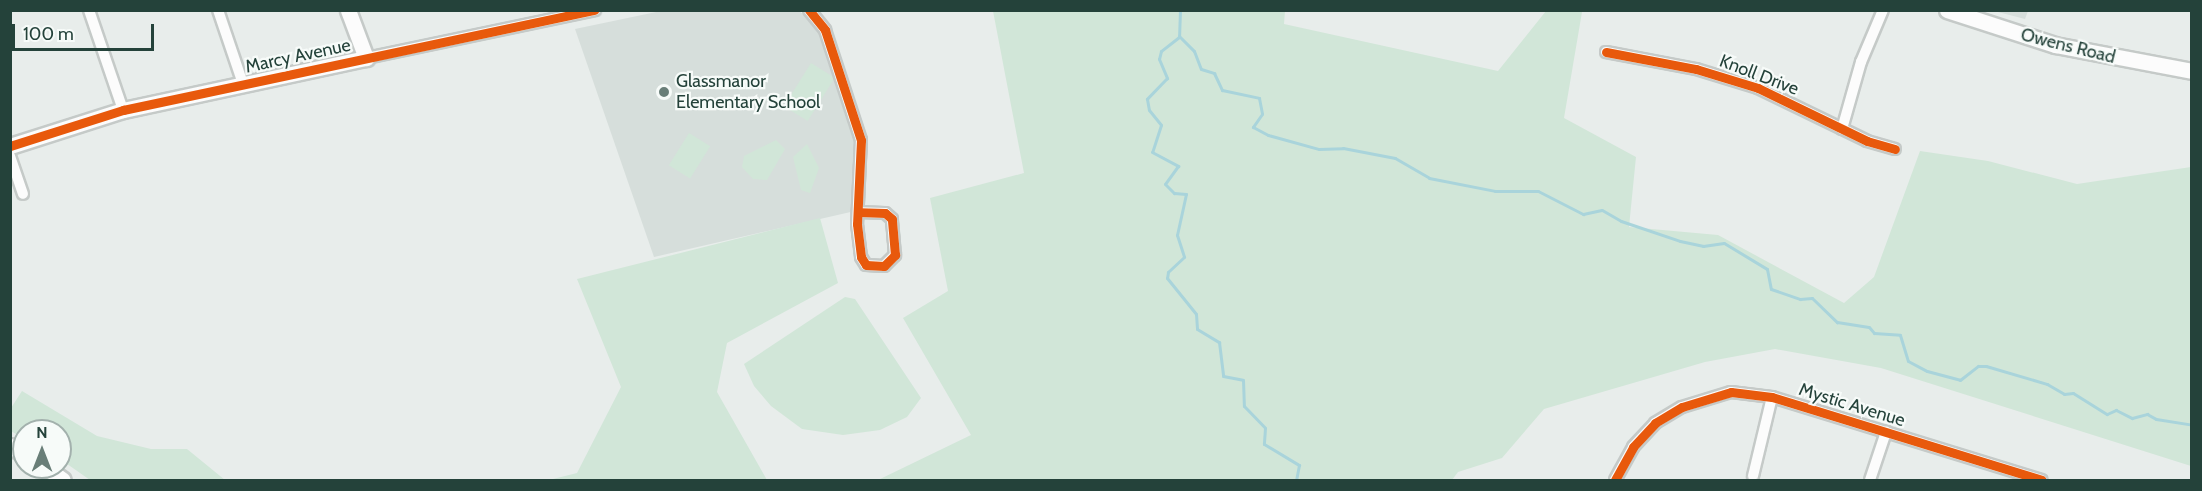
<!DOCTYPE html>
<html>
<head>
<meta charset="utf-8">
<style>
  body { margin:0 }
  #map { position:relative; width:2202px; height:491px; overflow:hidden; background:#e8edeb; font-family:Cabin,sans-serif }
  div>[style] { position:absolute }
  .built>* { inset:0; background:#d6dedb }
  .green>* { inset:0; background:#d1e6d8; transform-origin:0 0 }
  .stream>* { height:3px; margin:-1.5px; padding:0 1.5px; transform-origin:1.5px; border-radius:1.5px; background:#a9d4db }
  .roads { filter:drop-shadow(2px 0 #c5cac8) drop-shadow(-2px 0 #c5cac8) drop-shadow(0 2px #c5cac8) drop-shadow(0 -2px #c5cac8) }
  .street>* { height:10px; margin:-5px; padding:0 5px; transform-origin:5px; border-radius:5px; background:#fcfcfc }
  .secondary>* { height:15px; margin:-7.5px; padding:0 7.5px; transform-origin:7.5px; border-radius:7.5px; background:#fcfcfc }
  .cycleway>* { height:9px; margin:-4.5px; padding:0 4.5px; transform-origin:4.5px; border-radius:4.5px; background:#e8590c }
  .dots>* { width:16px; height:16px; translate:-50% -50%; box-sizing:border-box; border:3px solid #f7fbf9; border-radius:50% }
  span { translate:-50% -50%; white-space:nowrap; text-align:center; line-height:1.15; -webkit-text-stroke:4.5px #f7fbf9; paint-order:stroke }
  .street-label { font-size:18px; color:#24423a }
  .poi-label { font-size:18px; color:#24423a }
  .left { translate:0 -50%; text-align:left }
  .frame { position:absolute; inset:0; border:12px solid #24423a; pointer-events:none }
  .north { position:absolute; left:12px; top:419px; width:60px; height:60px; box-sizing:border-box; background:#f7fbf9; border:2px solid #a3b1ad; border-radius:50%; rotate:0deg; font-size:16px; font-weight:700; line-height:24px; text-align:center; color:#24423a }
  .north::after { content:''; display:block; margin:auto; width:21px; height:27px; background:#697e78; clip-path:polygon(50% 0,100% 100%,50% 72%,0 100%) }
  .scale { position:absolute; left:12px; top:24px; width:142px; height:27px; box-sizing:border-box; border:3px solid #24423a; border-top:0; padding-left:8px; font-size:18px; line-height:21px; white-space:nowrap; color:#24423a; -webkit-text-stroke:4px #f7fbf9; paint-order:stroke }
</style>
</head>
<body>
<div id="map">
  <div class="built">
    <div style="clip-path:polygon(661px 11px,799px 11px,814px 22px,824px 36px,857px 149px,855px 211px,654px 257px,575px 29px)"></div>
    <div style="clip-path:polygon(1994px 11px,2028px 11px,2025px 19px)"></div>
  </div>
  <div class="green">
    <div style="clip-path:polygon(993px 11px,1285px 11px,1284px 24px,1498px 71px,1546px 11px,1582px 12px,1564px 118px,1636px 157px,1629px 227px,1718px 235px,1844px 303px,1874px 277px,1920px 151px,1988px 161px,2077px 184px,2191px 167px,2191px 466px,1881px 368px,1775px 349px,1705px 362px,1544px 409px,1502px 458px,1458px 472px,1452px 480px,878px 480px,971px 435px,903px 318px,948px 291px,930px 198px,1024px 173px)"></div>
    <div style="left:811px;top:63px;width:28px;height:51px;rotate:32deg"></div>
    <div style="left:689px;top:133px;width:25px;height:38px;rotate:32deg"></div>
    <div style="clip-path:polygon(776px 140px,785px 149px,767px 180px,753px 179px,742px 167px,744px 156px)"></div>
    <div style="clip-path:polygon(807px 144px,819px 168px,810px 193px,801px 190px,793px 157px)"></div>
    <div style="clip-path:polygon(820px 218px,838px 283px,727px 343px,717px 392px,767px 480px,549px 480px,577px 473px,621px 387px,577px 279px)"></div>
    <div style="clip-path:polygon(845px 297px,855px 299px,921px 398px,907px 417px,880px 430px,843px 435px,802px 429px,771px 406px,754px 386px,744px 364px)"></div>
    <div style="clip-path:polygon(22px 391px,97px 436px,151px 449px,187px 449px,225px 480px,90px 480px,60px 459px,60px 431px,24px 431px,24px 439px,11px 431px,11px 408px)"></div>
  </div>
  <div class="stream">
    <div style="left:1180px;top:10px;width:27px;rotate:92deg"></div>
    <div style="left:1179px;top:37px;width:23px;rotate:142deg"></div>
    <div style="left:1161px;top:51px;width:8px;rotate:104deg"></div>
    <div style="left:1159px;top:59px;width:21px;rotate:67deg"></div>
    <div style="left:1167px;top:78px;width:29px;rotate:134deg"></div>
    <div style="left:1147px;top:99px;width:11px;rotate:80deg"></div>
    <div style="left:1149px;top:110px;width:19px;rotate:51deg"></div>
    <div style="left:1161px;top:125px;width:28px;rotate:108deg"></div>
    <div style="left:1152px;top:152px;width:30px;rotate:28deg"></div>
    <div style="left:1178px;top:166px;width:22px;rotate:126deg"></div>
    <div style="left:1165px;top:184px;width:13px;rotate:45deg"></div>
    <div style="left:1174px;top:193px;width:12px;rotate:5deg"></div>
    <div style="left:1186px;top:194px;width:42px;rotate:102.4deg"></div>
    <div style="left:1177px;top:235px;width:23px;rotate:72deg"></div>
    <div style="left:1184px;top:257px;width:22px;rotate:137deg"></div>
    <div style="left:1168px;top:272px;width:6px;rotate:99deg"></div>
    <div style="left:1167px;top:278px;width:46px;rotate:51.1deg"></div>
    <div style="left:1196px;top:314px;width:15px;rotate:86deg"></div>
    <div style="left:1197px;top:329px;width:26px;rotate:31deg"></div>
    <div style="left:1219px;top:342px;width:34px;rotate:83deg"></div>
    <div style="left:1223px;top:376px;width:20px;rotate:11deg"></div>
    <div style="left:1243px;top:380px;width:26px;rotate:88deg"></div>
    <div style="left:1244px;top:406px;width:30px;rotate:46deg"></div>
    <div style="left:1265px;top:428px;width:16px;rotate:94deg"></div>
    <div style="left:1264px;top:444px;width:41px;rotate:31deg"></div>
    <div style="left:1299px;top:465px;width:15px;rotate:101deg"></div>
    <div style="left:1179px;top:36px;width:21px;rotate:45deg"></div>
    <div style="left:1194px;top:51px;width:19px;rotate:69deg"></div>
    <div style="left:1201px;top:69px;width:14px;rotate:17deg"></div>
    <div style="left:1214px;top:73px;width:19px;rotate:65deg"></div>
    <div style="left:1222px;top:90px;width:38px;rotate:12deg"></div>
    <div style="left:1259px;top:98px;width:16px;rotate:79deg"></div>
    <div style="left:1262px;top:114px;width:16px;rotate:125deg"></div>
    <div style="left:1253px;top:127px;width:17px;rotate:28deg"></div>
    <div style="left:1268px;top:135px;width:53px;rotate:15.4deg"></div>
    <div style="left:1319px;top:149px;width:24px;rotate:-2deg"></div>
    <div style="left:1343px;top:148px;width:53px;rotate:10.9deg"></div>
    <div style="left:1395px;top:158px;width:39px;rotate:30deg"></div>
    <div style="left:1429px;top:178px;width:67px;rotate:11.1deg"></div>
    <div style="left:1495px;top:191px;width:43px"></div>
    <div style="left:1538px;top:191px;width:51px;rotate:27.1deg"></div>
    <div style="left:1583px;top:214px;width:19px;rotate:-12deg"></div>
    <div style="left:1602px;top:210px;width:22px;rotate:30deg"></div>
    <div style="left:1621px;top:221px;width:62px;rotate:18.7deg"></div>
    <div style="left:1680px;top:241px;width:24px;rotate:12deg"></div>
    <div style="left:1703px;top:246px;width:21px;rotate:-8deg"></div>
    <div style="left:1724px;top:243px;width:50px;rotate:31.2deg"></div>
    <div style="left:1767px;top:269px;width:20px;rotate:79deg"></div>
    <div style="left:1771px;top:289px;width:31px;rotate:19deg"></div>
    <div style="left:1800px;top:299px;width:12px;rotate:-5deg"></div>
    <div style="left:1812px;top:298px;width:35px;rotate:44deg"></div>
    <div style="left:1837px;top:322px;width:32px;rotate:9deg"></div>
    <div style="left:1869px;top:327px;width:8px;rotate:50deg"></div>
    <div style="left:1874px;top:333px;width:26px;rotate:4deg"></div>
    <div style="left:1900px;top:335px;width:27px;rotate:73deg"></div>
    <div style="left:1908px;top:361px;width:21px;rotate:28deg"></div>
    <div style="left:1927px;top:371px;width:34px;rotate:15deg"></div>
    <div style="left:1960px;top:380px;width:23px;rotate:-38deg"></div>
    <div style="left:1978px;top:366px;width:8px"></div>
    <div style="left:1986px;top:366px;width:64px;rotate:16.4deg"></div>
    <div style="left:2047px;top:384px;width:20px;rotate:30deg"></div>
    <div style="left:2064px;top:394px;width:9px;rotate:-6deg"></div>
    <div style="left:2073px;top:393px;width:40px;rotate:32deg"></div>
    <div style="left:2107px;top:414px;width:10px;rotate:-24deg"></div>
    <div style="left:2116px;top:410px;width:18px;rotate:27deg"></div>
    <div style="left:2132px;top:418px;width:16px;rotate:-15deg"></div>
    <div style="left:2147px;top:414px;width:10px;rotate:29deg"></div>
    <div style="left:2156px;top:419px;width:36px;rotate:9deg"></div>
  </div>
  <div class="roads">
    <div class="street">
      <div style="left:89px;top:10px;width:106px;rotate:71.2deg"></div>
      <div style="left:218px;top:10px;width:78px;rotate:71.3deg"></div>
      <div style="left:809px;top:10px;width:26px;rotate:51deg"></div>
      <div style="left:825px;top:30px;width:116px;rotate:71.9deg"></div>
      <div style="left:861px;top:140px;width:84px;rotate:92.7deg"></div>
      <div style="left:857px;top:224px;width:33px;rotate:83deg"></div>
      <div style="left:861px;top:257px;width:9px;rotate:58deg"></div>
      <div style="left:866px;top:265px;width:18px;rotate:3deg"></div>
      <div style="left:884px;top:266px;width:16px;rotate:-45deg"></div>
      <div style="left:895px;top:255px;width:36px;rotate:-95deg"></div>
      <div style="left:892px;top:219px;width:9px;rotate:-139deg"></div>
      <div style="left:885px;top:213px;width:25px;rotate:-178deg"></div>
      <div style="left:1606px;top:52px;width:92px;rotate:10.7deg"></div>
      <div style="left:1696px;top:69px;width:65px;rotate:17deg"></div>
      <div style="left:1758px;top:88px;width:121px;rotate:25.9deg"></div>
      <div style="left:1867px;top:141px;width:29px;rotate:16deg"></div>
      <div style="left:366px;top:58px;width:234px;rotate:-11.8deg"></div>
      <div style="left:1842px;top:129px;width:70px;rotate:-74.2deg"></div>
      <div style="left:1861px;top:62px;width:56px;rotate:-67.1deg"></div>
      <div style="left:10px;top:156px;width:40px;rotate:71.1deg"></div>
      <div style="left:1753px;top:476px;width:81px;rotate:-76.5deg"></div>
      <div style="left:1615px;top:480px;width:38px;rotate:-61deg"></div>
      <div style="left:1633px;top:447px;width:33px;rotate:-47deg"></div>
      <div style="left:1655px;top:423px;width:31px;rotate:-31deg"></div>
      <div style="left:1682px;top:407px;width:51px;rotate:-17deg"></div>
      <div style="left:1731px;top:392px;width:41px;rotate:7deg"></div>
      <div style="left:1772px;top:397px;width:282px;rotate:17.1deg"></div>
      <div style="left:1870px;top:480px;width:51px;rotate:-71.6deg"></div>
    </div>
    <div class="secondary">
      <div style="left:1947px;top:10px;width:114px;rotate:18deg"></div>
      <div style="left:2055px;top:45px;width:139px;rotate:10.7deg"></div>
      <div style="left:10px;top:146px;width:119px;rotate:-17.7deg"></div>
      <div style="left:123px;top:110px;width:249px;rotate:-12.1deg"></div>
      <div style="left:366px;top:58px;width:51px;rotate:-110.6deg"></div>
      <div style="left:10px;top:446px;width:16px;rotate:30deg"></div>
      <div style="left:45px;top:467px;width:22px;rotate:36deg"></div>
    </div>
  </div>
  <div class="cycleway">
    <div style="left:809px;top:10px;width:26px;rotate:51deg"></div>
    <div style="left:825px;top:30px;width:116px;rotate:71.9deg"></div>
    <div style="left:861px;top:140px;width:84px;rotate:92.7deg"></div>
    <div style="left:857px;top:224px;width:33px;rotate:83deg"></div>
    <div style="left:861px;top:257px;width:9px;rotate:58deg"></div>
    <div style="left:866px;top:265px;width:18px;rotate:3deg"></div>
    <div style="left:884px;top:266px;width:16px;rotate:-45deg"></div>
    <div style="left:895px;top:255px;width:36px;rotate:-95deg"></div>
    <div style="left:892px;top:219px;width:9px;rotate:-139deg"></div>
    <div style="left:885px;top:213px;width:25px;rotate:-178deg"></div>
    <div style="left:1606px;top:52px;width:92px;rotate:10.7deg"></div>
    <div style="left:1696px;top:69px;width:65px;rotate:17deg"></div>
    <div style="left:1758px;top:88px;width:121px;rotate:25.9deg"></div>
    <div style="left:1867px;top:141px;width:29px;rotate:16deg"></div>
    <div style="left:10px;top:146px;width:119px;rotate:-17.7deg"></div>
    <div style="left:123px;top:110px;width:482px;rotate:-12deg"></div>
    <div style="left:1615px;top:480px;width:38px;rotate:-61deg"></div>
    <div style="left:1633px;top:447px;width:33px;rotate:-47deg"></div>
    <div style="left:1655px;top:423px;width:31px;rotate:-31deg"></div>
    <div style="left:1682px;top:407px;width:51px;rotate:-17deg"></div>
    <div style="left:1731px;top:392px;width:41px;rotate:7deg"></div>
    <div style="left:1772px;top:397px;width:282px;rotate:17.1deg"></div>
  </div>
  <div class="dots">
    <div style="left:664px;top:92px;background:#697e78"></div>
  </div>
  <div class="street-label">
    <span style="left:2068px;top:46px;rotate:14deg">Owens Road</span>
    <span style="left:298px;top:56px;rotate:-12deg">Marcy Avenue</span>
    <span style="left:1759px;top:75px;rotate:21deg">Knoll Drive</span>
    <span style="left:1852px;top:405px;rotate:17deg">Mystic Avenue</span>
  </div>
  <div class="poi-label">
    <span class="left" style="left:676px;top:92px">Glassmanor<br>Elementary School</span>
  </div>
  <div class="frame"></div>
  <div class="north">N</div>
  <div class="scale">100 m</div>
</div>
</body>
</html>
